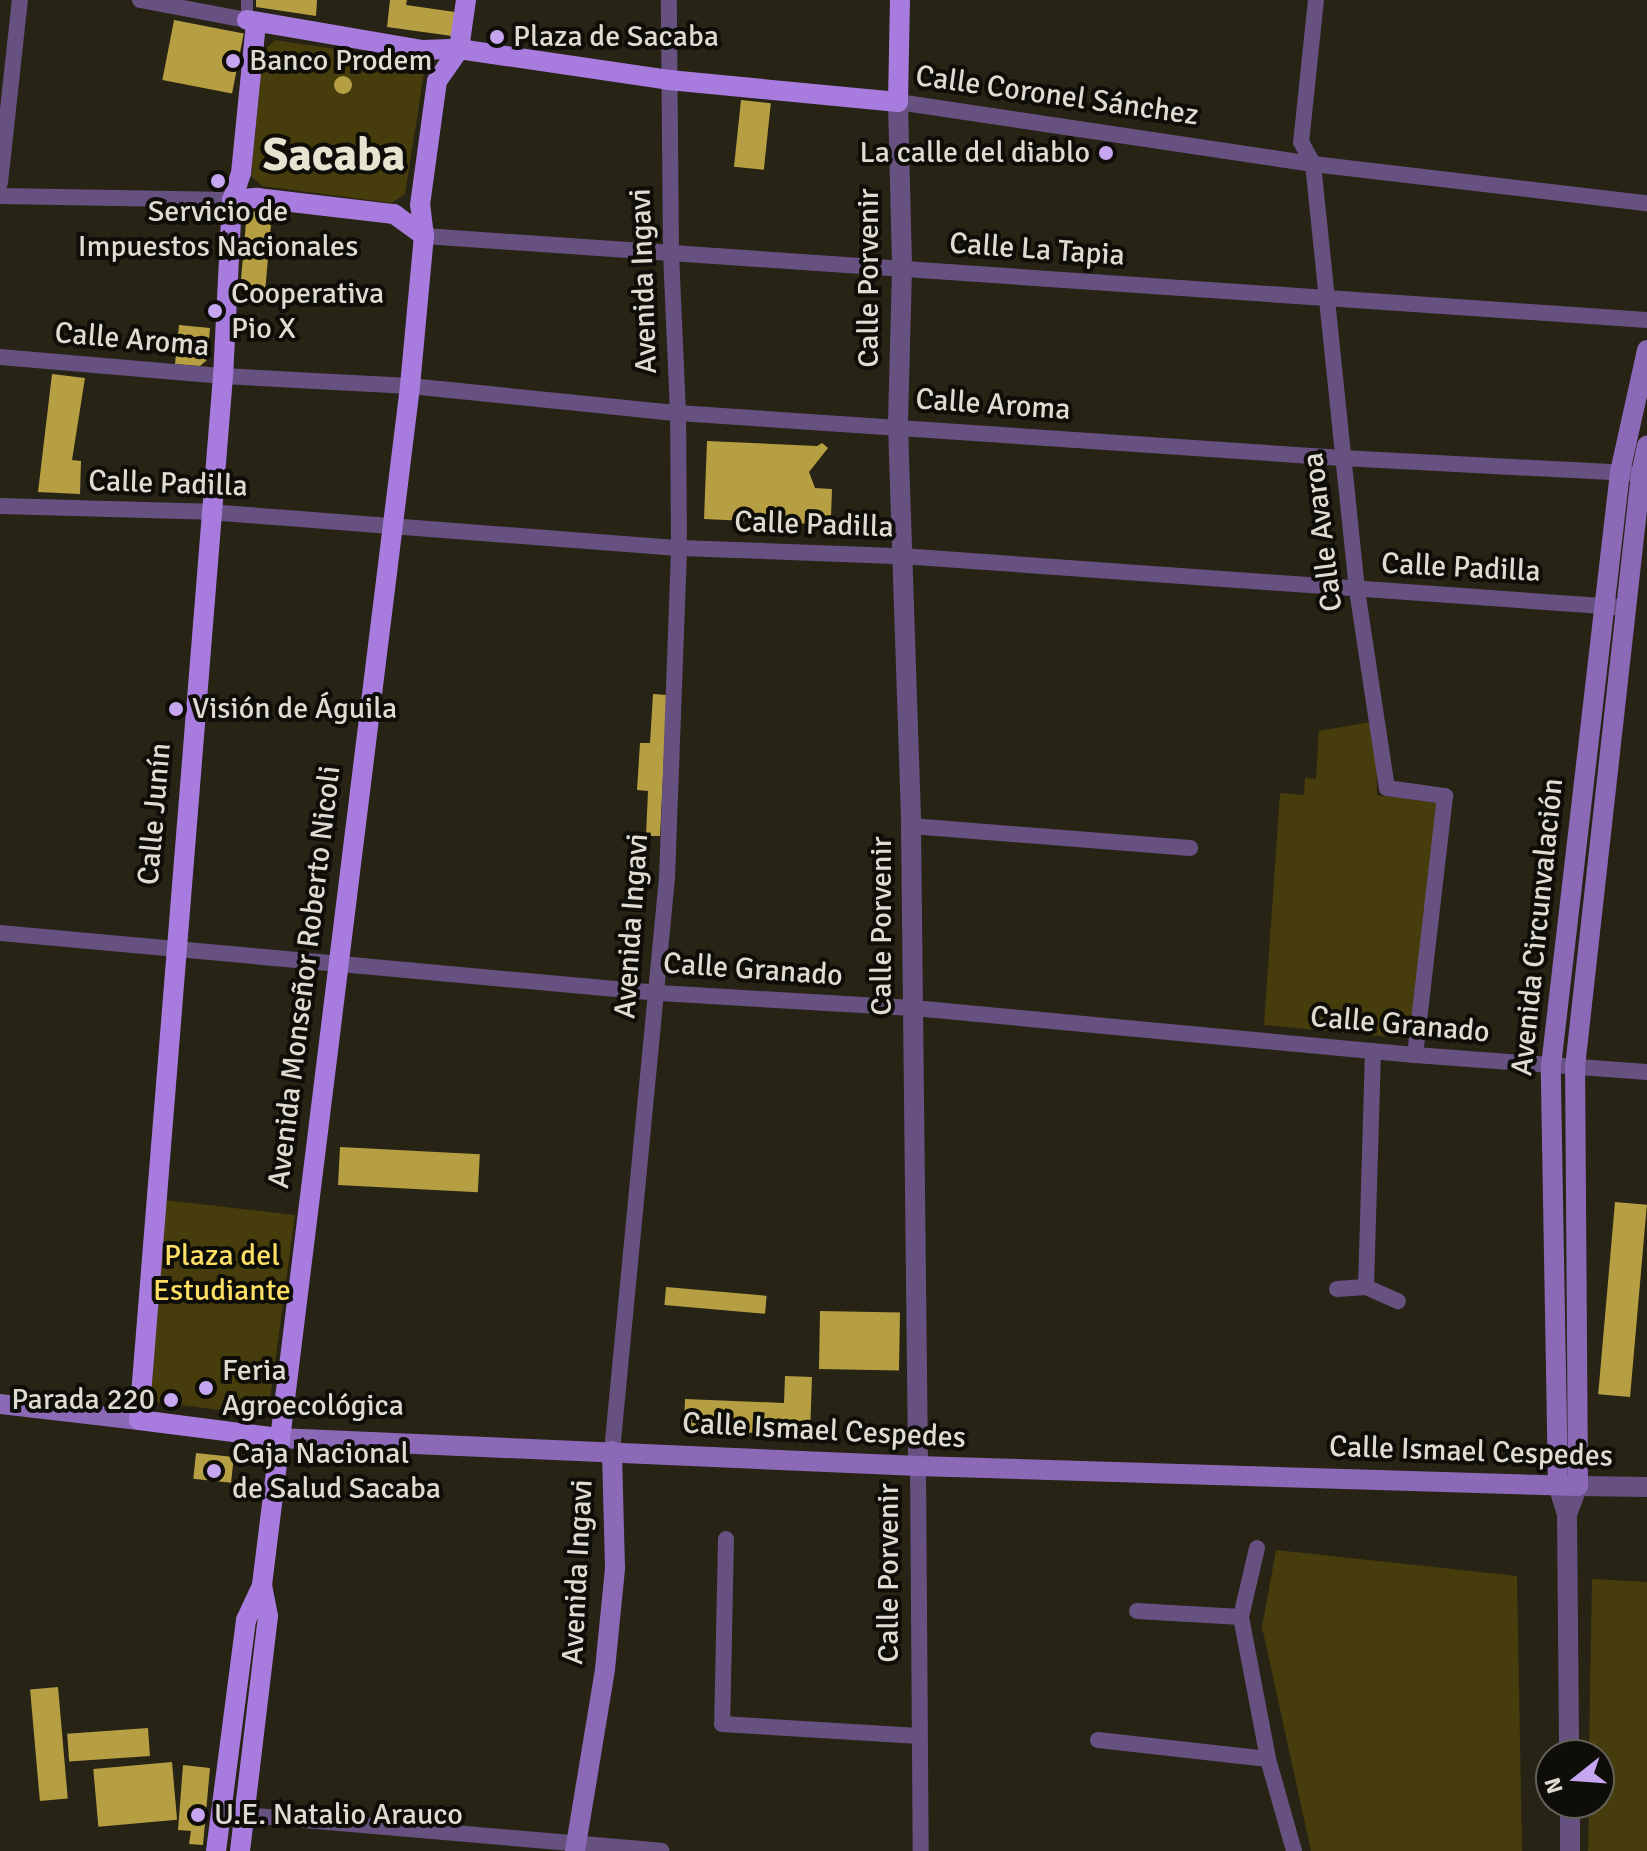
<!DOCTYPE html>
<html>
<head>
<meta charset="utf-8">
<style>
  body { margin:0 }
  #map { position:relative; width:1647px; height:1851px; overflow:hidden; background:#272315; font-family:Signika,sans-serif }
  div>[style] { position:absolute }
  .green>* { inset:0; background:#473c0b }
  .building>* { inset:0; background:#b69f42; transform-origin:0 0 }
  .round { border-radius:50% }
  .pedestrian>* { height:12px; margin:-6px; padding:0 6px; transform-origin:6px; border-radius:6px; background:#665181 }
  .minor>* { height:16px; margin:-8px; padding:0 8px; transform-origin:8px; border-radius:8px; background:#665181 }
  .tertiary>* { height:20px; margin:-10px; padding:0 10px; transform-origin:10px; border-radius:10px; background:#665181 }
  .secondary>* { height:20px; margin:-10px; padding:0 10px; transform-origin:10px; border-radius:10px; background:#8b69b6 }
  .primary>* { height:20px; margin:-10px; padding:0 10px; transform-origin:10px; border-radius:10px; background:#a87cdf }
  .dots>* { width:22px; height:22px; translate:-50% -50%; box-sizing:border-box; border:4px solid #0e0d07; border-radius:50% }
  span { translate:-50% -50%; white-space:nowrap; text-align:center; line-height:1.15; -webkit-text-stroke:8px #0e0d07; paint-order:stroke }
  .poi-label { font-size:30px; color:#dddbd2 }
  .left { translate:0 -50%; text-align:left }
  .right { translate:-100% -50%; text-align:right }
  .street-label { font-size:30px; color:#dddbd2 }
  .park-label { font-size:30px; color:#fedf64 }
  .town-label { font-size:46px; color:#e7e3d1; font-weight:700 }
  .north { position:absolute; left:1535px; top:1739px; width:80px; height:80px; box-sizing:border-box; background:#0e0d07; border:2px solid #615f58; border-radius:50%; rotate:253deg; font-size:22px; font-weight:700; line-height:32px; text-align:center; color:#dddbd2 }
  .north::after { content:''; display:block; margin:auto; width:28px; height:36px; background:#c6a6f0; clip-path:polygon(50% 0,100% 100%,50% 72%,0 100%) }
</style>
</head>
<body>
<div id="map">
  <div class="green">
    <div style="clip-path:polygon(275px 40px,410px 60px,424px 73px,405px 194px,392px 203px,262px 186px,251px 176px,263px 51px)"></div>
    <div style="clip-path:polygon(1376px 721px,1377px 795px,1438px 803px,1410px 1039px,1264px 1025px,1280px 793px,1304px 795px,1305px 778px,1316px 779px,1319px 731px)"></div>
    <div style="clip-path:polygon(164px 1200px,295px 1215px,269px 1407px,261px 1415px,157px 1402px,151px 1396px)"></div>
    <div style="clip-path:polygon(1276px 1550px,1517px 1576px,1522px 1851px,1311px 1851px,1262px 1627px)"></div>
    <div style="clip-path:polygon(1592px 1579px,1647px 1582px,1647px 1851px,1588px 1851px,1589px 1803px,1599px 1803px,1599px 1755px,1589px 1755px)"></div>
  </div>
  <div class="building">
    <div style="clip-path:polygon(256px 0,317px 0,316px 16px,256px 7px)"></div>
    <div style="clip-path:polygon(390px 0,407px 0,406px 5px,455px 12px,452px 36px,387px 27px)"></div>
    <div style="left:174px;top:20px;width:71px;height:61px;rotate:11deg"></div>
    <div class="round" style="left:334px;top:76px;width:18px;height:18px"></div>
    <div style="left:741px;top:100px;width:30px;height:67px;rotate:6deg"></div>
    <div style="left:247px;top:211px;width:25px;height:77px;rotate:5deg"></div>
    <div style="clip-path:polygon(179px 325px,210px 328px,207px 360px,200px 366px,175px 364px)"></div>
    <div style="clip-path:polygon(52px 374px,85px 378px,72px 460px,81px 461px,80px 494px,38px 492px)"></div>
    <div style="clip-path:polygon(707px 441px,817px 446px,822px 443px,828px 448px,809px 472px,815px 488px,832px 489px,831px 517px,813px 516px,812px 524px,704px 519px)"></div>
    <div style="clip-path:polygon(653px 694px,667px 695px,660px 836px,646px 836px,648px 791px,637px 790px,640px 743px,650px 743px)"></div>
    <div style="left:340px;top:1147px;width:140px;height:38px;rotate:3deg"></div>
    <div style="left:1615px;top:1202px;width:32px;height:193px;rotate:5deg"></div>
    <div style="left:666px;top:1287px;width:101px;height:18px;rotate:5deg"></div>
    <div style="left:820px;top:1311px;width:80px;height:58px;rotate:1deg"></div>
    <div style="clip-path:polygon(785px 1376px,812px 1377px,810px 1435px,684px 1430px,685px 1399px,784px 1403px)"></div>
    <div style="left:196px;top:1453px;width:38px;height:26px;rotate:6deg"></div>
    <div style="left:58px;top:1687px;width:112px;height:28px;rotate:85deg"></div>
    <div style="left:148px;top:1728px;width:28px;height:81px;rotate:86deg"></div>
    <div style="left:172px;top:1762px;width:58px;height:79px;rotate:85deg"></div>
    <div style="clip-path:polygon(183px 1765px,210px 1768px,203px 1845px,189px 1844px,191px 1831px,178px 1830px)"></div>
  </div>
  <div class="pedestrian">
    <div style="left:247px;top:0;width:20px;rotate:90deg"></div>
  </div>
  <div class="minor">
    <div style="left:140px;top:0;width:109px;rotate:10.6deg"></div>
    <div style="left:1316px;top:0;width:143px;rotate:96deg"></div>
    <div style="left:1301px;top:142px;width:25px;rotate:61deg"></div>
    <div style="left:1313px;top:164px;width:428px;rotate:84.1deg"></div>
    <div style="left:1357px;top:590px;width:200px;rotate:81.4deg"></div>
    <div style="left:1387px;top:788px;width:59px;rotate:7.9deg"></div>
    <div style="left:1445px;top:796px;width:261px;rotate:96.6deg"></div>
    <div style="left:898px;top:102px;width:420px;rotate:8.5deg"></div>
    <div style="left:1313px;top:164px;width:336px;rotate:6.7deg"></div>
    <div style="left:0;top:183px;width:184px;rotate:-83.8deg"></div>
    <div style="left:0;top:196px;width:232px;rotate:1deg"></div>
    <div style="left:424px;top:236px;width:1226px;rotate:3.93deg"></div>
    <div style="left:0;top:357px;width:224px;rotate:4.9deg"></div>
    <div style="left:223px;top:376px;width:187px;rotate:3.1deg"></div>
    <div style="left:410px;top:386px;width:269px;rotate:5.8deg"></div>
    <div style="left:678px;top:413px;width:666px;rotate:3.88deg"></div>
    <div style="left:1342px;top:458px;width:288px;rotate:3deg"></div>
    <div style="left:0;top:506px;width:209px;rotate:1.6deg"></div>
    <div style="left:209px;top:512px;width:471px;rotate:4.4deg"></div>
    <div style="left:679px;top:548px;width:222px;rotate:2.1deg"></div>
    <div style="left:901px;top:556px;width:717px;rotate:4.08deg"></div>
    <div style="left:911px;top:826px;width:280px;rotate:4.5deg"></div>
    <div style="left:0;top:933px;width:662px;rotate:5.2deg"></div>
    <div style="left:659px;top:993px;width:254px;rotate:3.4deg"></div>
    <div style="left:913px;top:1008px;width:504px;rotate:5.35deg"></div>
    <div style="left:1415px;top:1055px;width:233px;rotate:4.2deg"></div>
    <div style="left:1366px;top:1287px;width:236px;rotate:-88.3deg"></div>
    <div style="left:1337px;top:1289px;width:29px;rotate:-4deg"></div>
    <div style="left:1366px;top:1287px;width:35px;rotate:24deg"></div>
    <div style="left:612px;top:1451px;width:576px;rotate:-84.52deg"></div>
    <div style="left:667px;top:878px;width:330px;rotate:-87.9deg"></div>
    <div style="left:679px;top:548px;width:135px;rotate:-90.4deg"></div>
    <div style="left:678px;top:413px;width:162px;rotate:-92.5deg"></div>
    <div style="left:671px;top:251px;width:251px;rotate:-90.5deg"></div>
    <div style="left:918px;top:1466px;width:385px;rotate:89.6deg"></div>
    <div style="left:726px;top:1539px;width:185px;rotate:91.2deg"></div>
    <div style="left:722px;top:1724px;width:197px;rotate:3.5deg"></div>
    <div style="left:1257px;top:1548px;width:71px;rotate:103.1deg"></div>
    <div style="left:1241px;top:1617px;width:145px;rotate:79.2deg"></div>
    <div style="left:1268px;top:1759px;width:96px;rotate:74.2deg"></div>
    <div style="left:1137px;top:1611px;width:104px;rotate:3.3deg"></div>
    <div style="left:1098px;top:1740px;width:171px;rotate:6.4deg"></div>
    <div style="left:221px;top:1813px;width:442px;rotate:4.9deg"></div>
  </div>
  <div class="tertiary">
    <div style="left:898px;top:102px;width:167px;rotate:88.6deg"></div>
    <div style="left:902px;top:269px;width:157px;rotate:91.5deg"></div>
    <div style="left:898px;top:426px;width:400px;rotate:88.1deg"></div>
    <div style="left:911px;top:826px;width:640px;rotate:89.37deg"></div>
    <div style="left:1558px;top:1485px;width:30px;rotate:73deg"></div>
    <div style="left:1567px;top:1514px;width:30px;rotate:-69deg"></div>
    <div style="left:1578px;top:1486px;width:69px;rotate:0.8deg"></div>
    <div style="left:1567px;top:1514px;width:241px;rotate:89.5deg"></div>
    <div style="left:1570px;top:1803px;width:48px;rotate:90deg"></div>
  </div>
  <div class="secondary">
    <div style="left:0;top:1404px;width:140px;rotate:6.6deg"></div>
    <div style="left:279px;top:1438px;width:640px;rotate:2.51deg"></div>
    <div style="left:918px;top:1466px;width:660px;rotate:1.74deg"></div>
    <div style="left:1578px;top:1486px;width:419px;rotate:-90.4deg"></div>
    <div style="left:1575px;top:1067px;width:597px;rotate:-83.65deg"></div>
    <div style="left:1641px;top:474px;width:29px;rotate:-78deg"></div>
    <div style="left:1558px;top:1485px;width:419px;rotate:-91deg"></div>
    <div style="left:1551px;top:1066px;width:598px;rotate:-83.37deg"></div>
    <div style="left:1620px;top:472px;width:125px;rotate:-77.5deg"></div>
    <div style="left:575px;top:1851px;width:184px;rotate:-80.6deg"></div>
    <div style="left:605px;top:1669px;width:101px;rotate:-84.3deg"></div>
    <div style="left:615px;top:1568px;width:117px;rotate:-91.5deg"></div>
  </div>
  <div class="primary">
    <div style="left:247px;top:20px;width:178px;rotate:9.7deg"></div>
    <div style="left:422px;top:50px;width:37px;rotate:-2deg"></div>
    <div style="left:459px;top:49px;width:212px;rotate:8.4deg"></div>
    <div style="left:669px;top:80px;width:230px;rotate:5.5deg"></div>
    <div style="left:898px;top:102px;width:102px;rotate:-88.9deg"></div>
    <div style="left:256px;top:23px;width:151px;rotate:95.7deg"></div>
    <div style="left:241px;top:173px;width:28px;rotate:108deg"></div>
    <div style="left:232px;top:200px;width:176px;rotate:92.9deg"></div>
    <div style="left:223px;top:376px;width:1047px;rotate:94.6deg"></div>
    <div style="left:139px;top:1420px;width:141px;rotate:7.3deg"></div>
    <div style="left:232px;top:200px;width:25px;rotate:-5deg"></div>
    <div style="left:257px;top:198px;width:138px;rotate:6.7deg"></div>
    <div style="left:394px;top:214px;width:37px;rotate:36deg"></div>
    <div style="left:216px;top:1851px;width:233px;rotate:-82.6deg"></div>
    <div style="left:246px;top:1620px;width:38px;rotate:-65deg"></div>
    <div style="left:262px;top:1585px;width:1208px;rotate:-82.96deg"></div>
    <div style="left:410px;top:386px;width:151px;rotate:-84.7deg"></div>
    <div style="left:424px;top:236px;width:31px;rotate:-97deg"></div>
    <div style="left:420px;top:205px;width:125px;rotate:-82.2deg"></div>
    <div style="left:437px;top:81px;width:39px;rotate:-55deg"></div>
    <div style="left:459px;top:49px;width:49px;rotate:-81.9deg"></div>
    <div style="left:240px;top:1851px;width:237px;rotate:-83.2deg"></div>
    <div style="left:268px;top:1616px;width:32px;rotate:-101deg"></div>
  </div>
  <div class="dots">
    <div style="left:497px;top:37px;background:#c6a6f0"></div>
    <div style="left:233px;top:61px;background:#c6a6f0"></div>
    <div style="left:1106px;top:153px;background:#c6a6f0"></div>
    <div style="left:218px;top:181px;background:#c6a6f0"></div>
    <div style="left:215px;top:311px;background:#c6a6f0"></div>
    <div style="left:176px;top:709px;background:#c6a6f0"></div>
    <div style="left:206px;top:1388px;background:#c6a6f0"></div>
    <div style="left:171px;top:1400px;background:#c6a6f0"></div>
    <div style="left:214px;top:1471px;background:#c6a6f0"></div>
    <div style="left:198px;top:1815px;background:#c6a6f0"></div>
  </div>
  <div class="poi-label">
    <span class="left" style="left:513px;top:37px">Plaza de Sacaba</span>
    <span class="left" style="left:249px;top:61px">Banco Prodem</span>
    <span class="right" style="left:1090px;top:153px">La calle del diablo</span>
    <span style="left:218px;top:229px">Servicio de<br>Impuestos Nacionales</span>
    <span class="left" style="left:231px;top:311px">Cooperativa<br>Pio X</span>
    <span class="left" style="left:192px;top:709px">Visión de Águila</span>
    <span class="left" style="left:222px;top:1388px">Feria<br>Agroecológica</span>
    <span class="right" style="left:155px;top:1400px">Parada 220</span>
    <span class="left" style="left:232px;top:1471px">Caja Nacional<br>de Salud Sacaba</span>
    <span class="left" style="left:214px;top:1815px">U.E. Natalio Arauco</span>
  </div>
  <div class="street-label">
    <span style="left:1057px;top:96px;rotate:8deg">Calle Coronel Sánchez</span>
    <span style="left:1037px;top:250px;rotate:4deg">Calle La Tapia</span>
    <span style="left:869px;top:278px;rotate:-90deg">Calle Porvenir</span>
    <span style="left:644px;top:281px;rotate:-92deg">Avenida Ingavi</span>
    <span style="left:132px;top:340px;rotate:5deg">Calle Aroma</span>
    <span style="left:993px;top:405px;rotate:4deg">Calle Aroma</span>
    <span style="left:168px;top:484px;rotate:2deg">Calle Padilla</span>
    <span style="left:814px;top:525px;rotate:2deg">Calle Padilla</span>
    <span style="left:1323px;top:532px;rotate:-97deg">Calle Avaroa</span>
    <span style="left:1461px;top:568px;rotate:3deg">Calle Padilla</span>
    <span style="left:155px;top:814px;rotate:-85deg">Calle Junín</span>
    <span style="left:632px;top:926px;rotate:-86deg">Avenida Ingavi</span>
    <span style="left:882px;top:926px;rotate:-90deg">Calle Porvenir</span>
    <span style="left:1538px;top:927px;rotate:-84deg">Avenida Circunvalación</span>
    <span style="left:753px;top:970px;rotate:4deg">Calle Granado</span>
    <span style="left:305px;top:977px;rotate:-83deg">Avenida Monseñor Roberto Nicoli</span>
    <span style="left:1400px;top:1025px;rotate:5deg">Calle Granado</span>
    <span style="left:824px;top:1431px;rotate:3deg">Calle Ismael Cespedes</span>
    <span style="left:1471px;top:1452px;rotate:2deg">Calle Ismael Cespedes</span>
    <span style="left:578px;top:1572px;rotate:-87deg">Avenida Ingavi</span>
    <span style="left:889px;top:1573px;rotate:-90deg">Calle Porvenir</span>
  </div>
  <div class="park-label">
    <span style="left:222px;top:1273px">Plaza del<br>Estudiante</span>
  </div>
  <div class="town-label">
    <span style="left:334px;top:155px">Sacaba</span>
  </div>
  <div class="north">N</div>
</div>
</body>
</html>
